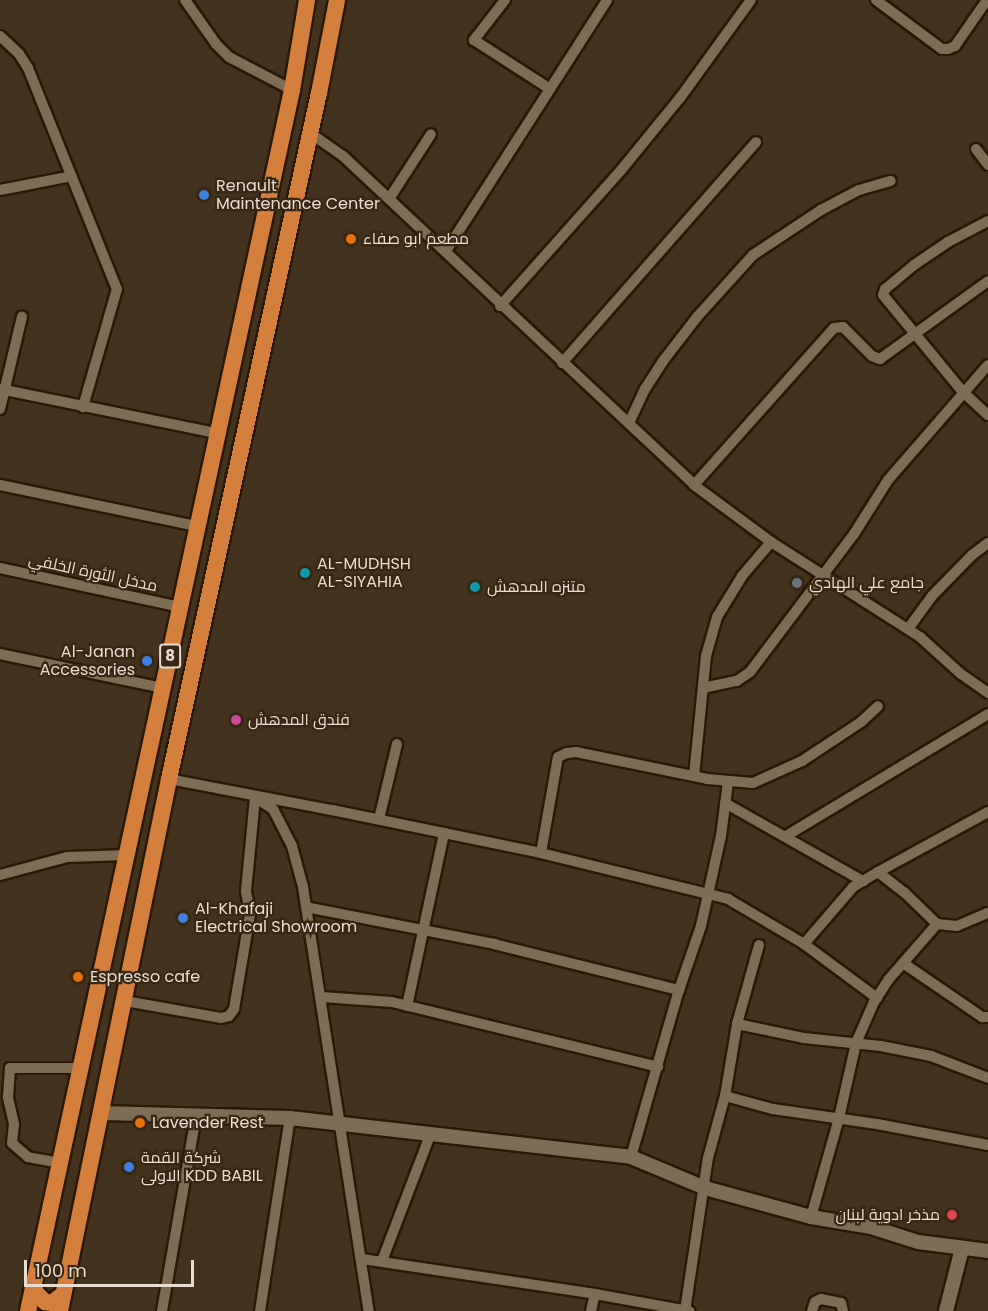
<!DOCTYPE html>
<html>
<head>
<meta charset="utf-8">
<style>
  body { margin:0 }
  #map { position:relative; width:988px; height:1311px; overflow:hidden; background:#43321d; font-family:Poppins,Cairo,sans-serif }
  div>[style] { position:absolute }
  .roads { filter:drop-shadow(2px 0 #291905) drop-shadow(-2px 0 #291905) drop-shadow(0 2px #291905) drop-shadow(0 -2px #291905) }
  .minor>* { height:10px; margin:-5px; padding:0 5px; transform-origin:5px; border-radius:5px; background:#7f6c55 }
  .tertiary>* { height:14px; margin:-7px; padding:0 7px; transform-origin:7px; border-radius:7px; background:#7f6c55 }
  .trunk>* { height:16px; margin:-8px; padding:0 8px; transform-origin:8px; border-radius:8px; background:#d47f3e }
  .dots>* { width:16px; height:16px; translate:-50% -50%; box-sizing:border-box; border:3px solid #382813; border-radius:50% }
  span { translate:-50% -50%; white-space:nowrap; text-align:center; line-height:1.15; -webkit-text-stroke:4.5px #382813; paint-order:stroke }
  .shield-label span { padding:2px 4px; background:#382813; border:2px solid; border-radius:4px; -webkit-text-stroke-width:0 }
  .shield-label { font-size:15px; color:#e8ddd0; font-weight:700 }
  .poi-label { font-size:16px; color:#e8ddd0 }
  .left { translate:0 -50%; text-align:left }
  .right { translate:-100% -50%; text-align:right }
  .street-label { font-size:16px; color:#e8ddd0 }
  .scale { position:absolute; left:24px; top:1260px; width:170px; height:27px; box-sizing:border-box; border:3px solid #e8ddd0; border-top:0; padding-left:8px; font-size:18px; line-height:21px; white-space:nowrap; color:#e8ddd0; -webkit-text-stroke:4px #382813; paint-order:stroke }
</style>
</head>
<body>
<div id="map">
  <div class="roads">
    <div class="minor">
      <div style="left:185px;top:0;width:54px;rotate:54.8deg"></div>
      <div style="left:216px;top:44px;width:18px;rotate:45deg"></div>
      <div style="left:229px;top:57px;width:71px;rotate:27.6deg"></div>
      <div style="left:505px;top:0;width:51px;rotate:127.8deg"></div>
      <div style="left:474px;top:40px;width:90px;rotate:32.8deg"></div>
      <div style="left:876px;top:0;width:82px;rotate:36.6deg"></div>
      <div style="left:942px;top:49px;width:6px"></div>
      <div style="left:948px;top:49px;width:8px;rotate:-23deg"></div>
      <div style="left:955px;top:46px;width:56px;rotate:-55.2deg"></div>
      <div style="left:0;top:36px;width:26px;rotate:43deg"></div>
      <div style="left:19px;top:54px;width:17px;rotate:57deg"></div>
      <div style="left:28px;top:68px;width:238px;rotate:68.1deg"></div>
      <div style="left:117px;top:289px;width:123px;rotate:106.1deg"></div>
      <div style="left:310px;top:133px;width:40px;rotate:34.9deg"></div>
      <div style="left:343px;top:156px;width:481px;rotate:43.1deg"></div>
      <div style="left:694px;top:485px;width:96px;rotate:36.5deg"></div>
      <div style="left:771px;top:542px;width:177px;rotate:32.5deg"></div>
      <div style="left:920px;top:637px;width:55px;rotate:42.1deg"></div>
      <div style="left:961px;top:674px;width:33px;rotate:35deg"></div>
      <div style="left:976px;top:149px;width:20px;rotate:53deg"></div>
      <div style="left:0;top:190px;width:73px;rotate:-11deg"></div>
      <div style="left:389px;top:199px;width:77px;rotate:-57.1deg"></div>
      <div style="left:988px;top:221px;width:45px;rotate:152.3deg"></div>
      <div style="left:948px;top:242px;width:41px;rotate:145.9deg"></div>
      <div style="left:914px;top:265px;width:38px;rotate:140deg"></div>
      <div style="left:885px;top:289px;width:6px;rotate:108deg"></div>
      <div style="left:883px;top:295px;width:126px;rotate:50.5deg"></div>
      <div style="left:963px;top:392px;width:34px;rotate:43deg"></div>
      <div style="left:446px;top:251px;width:298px;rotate:-57.3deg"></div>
      <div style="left:500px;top:306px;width:183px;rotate:-48.3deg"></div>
      <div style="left:622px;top:169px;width:92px;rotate:-50.8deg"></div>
      <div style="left:680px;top:98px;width:121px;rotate:-54.1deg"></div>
      <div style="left:562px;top:363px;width:294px;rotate:-48.7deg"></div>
      <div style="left:0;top:389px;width:221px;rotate:11.5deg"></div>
      <div style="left:0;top:409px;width:95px;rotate:-76.6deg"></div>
      <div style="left:629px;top:423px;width:38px;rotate:-65deg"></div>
      <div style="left:645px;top:389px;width:33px;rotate:-57deg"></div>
      <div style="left:663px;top:361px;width:56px;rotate:-52.3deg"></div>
      <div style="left:697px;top:317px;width:84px;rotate:-47.9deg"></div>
      <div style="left:753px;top:255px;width:82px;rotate:-33.5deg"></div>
      <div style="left:821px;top:210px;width:43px;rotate:-27.8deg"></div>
      <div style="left:859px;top:190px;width:33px;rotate:-16deg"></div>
      <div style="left:0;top:485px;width:201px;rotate:11.8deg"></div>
      <div style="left:694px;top:485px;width:210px;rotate:-48.3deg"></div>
      <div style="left:834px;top:328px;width:9px;rotate:-6deg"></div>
      <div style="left:843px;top:327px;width:41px;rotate:45deg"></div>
      <div style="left:872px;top:356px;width:9px;rotate:21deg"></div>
      <div style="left:880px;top:359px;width:133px;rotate:-35.8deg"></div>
      <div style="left:0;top:568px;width:184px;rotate:12.2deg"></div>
      <div style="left:908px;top:629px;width:41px;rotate:-54deg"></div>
      <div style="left:932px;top:596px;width:57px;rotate:-45.7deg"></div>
      <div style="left:972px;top:555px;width:20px;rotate:-37deg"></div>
      <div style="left:0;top:654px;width:167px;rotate:11.8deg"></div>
      <div style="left:703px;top:688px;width:35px;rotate:-12deg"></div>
      <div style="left:737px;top:681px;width:16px;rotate:-35deg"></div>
      <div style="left:750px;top:672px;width:173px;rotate:-53deg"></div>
      <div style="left:854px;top:534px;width:64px;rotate:-57.8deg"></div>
      <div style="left:888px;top:480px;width:152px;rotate:-49deg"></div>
      <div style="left:694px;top:776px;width:121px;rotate:-84.3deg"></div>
      <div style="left:706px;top:656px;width:41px;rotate:-74.2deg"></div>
      <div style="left:717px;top:617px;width:48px;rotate:-58.6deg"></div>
      <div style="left:742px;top:576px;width:45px;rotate:-49.5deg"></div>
      <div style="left:169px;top:779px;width:166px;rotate:10.8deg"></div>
      <div style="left:332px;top:810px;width:213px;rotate:11.6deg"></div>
      <div style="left:541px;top:853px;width:193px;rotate:13.8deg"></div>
      <div style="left:728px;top:899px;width:88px;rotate:30.6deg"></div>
      <div style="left:804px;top:944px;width:91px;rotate:36.5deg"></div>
      <div style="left:725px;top:803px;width:159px;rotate:29.5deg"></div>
      <div style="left:988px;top:812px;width:125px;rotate:151.4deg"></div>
      <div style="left:878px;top:872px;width:33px;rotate:38deg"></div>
      <div style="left:904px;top:892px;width:46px;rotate:44.1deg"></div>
      <div style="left:937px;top:924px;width:20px;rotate:6deg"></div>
      <div style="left:957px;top:926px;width:34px;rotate:-23deg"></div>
      <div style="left:379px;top:819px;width:77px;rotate:-76.5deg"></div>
      <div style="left:786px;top:836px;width:236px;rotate:-31.1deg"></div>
      <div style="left:541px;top:853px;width:97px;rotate:-80deg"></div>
      <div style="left:558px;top:757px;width:10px;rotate:-24deg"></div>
      <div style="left:567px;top:753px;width:9px;rotate:-6deg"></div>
      <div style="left:576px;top:752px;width:134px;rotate:11.6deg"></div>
      <div style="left:707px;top:779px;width:46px;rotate:5deg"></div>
      <div style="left:753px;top:783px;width:54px;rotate:-24.2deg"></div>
      <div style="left:802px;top:761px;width:71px;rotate:-33.5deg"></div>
      <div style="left:861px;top:722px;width:23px;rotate:-43deg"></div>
      <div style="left:0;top:875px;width:69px;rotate:-15deg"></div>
      <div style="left:67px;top:857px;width:60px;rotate:-1.9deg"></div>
      <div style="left:306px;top:907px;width:192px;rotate:11.1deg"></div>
      <div style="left:494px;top:944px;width:191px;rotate:14deg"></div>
      <div style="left:804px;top:944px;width:75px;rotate:-49.3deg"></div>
      <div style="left:853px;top:887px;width:29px;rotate:-31deg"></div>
      <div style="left:759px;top:945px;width:82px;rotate:105.6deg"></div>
      <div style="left:737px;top:1024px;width:68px;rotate:11.8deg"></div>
      <div style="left:804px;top:1038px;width:77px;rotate:5.9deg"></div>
      <div style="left:881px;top:1046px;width:51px;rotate:11.3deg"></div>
      <div style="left:931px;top:1056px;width:61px;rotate:21.1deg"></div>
      <div style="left:903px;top:963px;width:96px;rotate:34.4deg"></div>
      <div style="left:982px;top:1017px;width:6px"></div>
      <div style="left:322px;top:997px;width:70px;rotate:4.1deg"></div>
      <div style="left:392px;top:1002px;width:274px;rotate:13.7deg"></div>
      <div style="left:125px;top:1001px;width:97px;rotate:10deg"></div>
      <div style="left:221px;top:1018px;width:8px;rotate:-14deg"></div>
      <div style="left:229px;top:1016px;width:9px;rotate:-54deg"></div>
      <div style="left:234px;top:1009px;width:96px;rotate:-80.4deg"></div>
      <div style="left:250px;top:914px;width:23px;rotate:-100deg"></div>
      <div style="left:246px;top:891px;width:94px;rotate:-84.5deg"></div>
      <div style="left:255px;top:797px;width:22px;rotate:34deg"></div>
      <div style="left:273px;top:809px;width:42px;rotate:62.8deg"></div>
      <div style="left:292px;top:846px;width:42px;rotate:75deg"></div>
      <div style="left:303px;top:887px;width:429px;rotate:81.2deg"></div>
      <div style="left:407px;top:1006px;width:177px;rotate:-77.9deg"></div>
      <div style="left:725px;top:1096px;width:50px;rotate:15.2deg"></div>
      <div style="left:773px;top:1109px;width:105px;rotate:8.2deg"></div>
      <div style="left:877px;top:1124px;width:113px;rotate:10.7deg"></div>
      <div style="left:631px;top:1157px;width:174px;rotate:-74deg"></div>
      <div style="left:679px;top:990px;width:68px;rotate:-71deg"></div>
      <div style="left:701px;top:926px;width:92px;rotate:-77.5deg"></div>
      <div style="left:721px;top:836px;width:54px;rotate:-82.6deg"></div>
      <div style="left:61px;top:1163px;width:34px;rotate:-170deg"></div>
      <div style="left:28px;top:1157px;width:21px;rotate:-139deg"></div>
      <div style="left:12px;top:1143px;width:19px;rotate:-84deg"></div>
      <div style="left:14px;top:1124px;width:28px;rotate:-103deg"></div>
      <div style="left:8px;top:1097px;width:29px;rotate:-86deg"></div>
      <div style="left:10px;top:1068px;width:72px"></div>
      <div style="left:811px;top:1217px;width:103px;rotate:-74.2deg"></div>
      <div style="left:839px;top:1118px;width:77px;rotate:-77.2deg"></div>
      <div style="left:856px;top:1043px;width:45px;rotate:-66.3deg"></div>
      <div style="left:874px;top:1002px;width:27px;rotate:-57deg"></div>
      <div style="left:889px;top:979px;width:73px;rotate:-48.9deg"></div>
      <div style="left:362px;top:1259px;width:236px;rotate:8.5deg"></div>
      <div style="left:595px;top:1294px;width:96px;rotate:10.3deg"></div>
      <div style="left:382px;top:1261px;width:135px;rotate:-69.1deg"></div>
      <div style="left:162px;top:1311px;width:198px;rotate:-80.1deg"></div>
      <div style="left:260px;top:1311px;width:195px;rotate:-81.2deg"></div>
      <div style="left:591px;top:1311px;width:17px;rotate:-77deg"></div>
      <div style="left:685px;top:1311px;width:155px;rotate:-81.5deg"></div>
      <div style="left:708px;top:1158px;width:64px;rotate:-74.7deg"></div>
      <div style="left:725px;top:1096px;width:73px;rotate:-80.5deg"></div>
      <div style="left:812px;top:1311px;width:9px;rotate:-72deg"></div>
      <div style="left:815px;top:1302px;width:7px;rotate:-27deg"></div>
      <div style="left:821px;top:1299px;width:20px;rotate:11deg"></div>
      <div style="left:841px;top:1303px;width:8px;rotate:76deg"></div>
    </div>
    <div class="tertiary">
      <div style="left:102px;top:1113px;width:188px;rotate:1.5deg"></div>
      <div style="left:290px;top:1118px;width:343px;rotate:6.5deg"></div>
      <div style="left:631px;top:1157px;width:80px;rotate:22.7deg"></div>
      <div style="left:705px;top:1188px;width:110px;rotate:15.3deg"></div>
      <div style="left:811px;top:1217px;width:61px;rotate:9.5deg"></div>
      <div style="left:871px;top:1227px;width:49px;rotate:17.7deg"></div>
      <div style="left:918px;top:1242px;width:71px;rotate:7.3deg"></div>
      <div style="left:946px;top:1311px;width:65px;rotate:-75.7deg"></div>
    </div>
    <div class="trunk">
      <div style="left:34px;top:1286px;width:7px;rotate:74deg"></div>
      <div style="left:36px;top:1293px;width:13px;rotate:45deg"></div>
      <div style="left:45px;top:1302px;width:7px;rotate:8deg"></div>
      <div style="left:52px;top:1303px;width:14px;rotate:-39deg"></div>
      <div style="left:28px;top:1311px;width:1249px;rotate:-77.8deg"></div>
      <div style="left:292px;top:90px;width:91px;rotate:-80.5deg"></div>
      <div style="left:60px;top:1311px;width:543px;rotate:-78.42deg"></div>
      <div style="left:169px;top:779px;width:702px;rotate:-77.67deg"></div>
      <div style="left:319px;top:93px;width:95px;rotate:-79deg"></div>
    </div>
  </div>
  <div class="dots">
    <div style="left:204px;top:195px;background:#3f7fe0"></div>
    <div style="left:351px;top:239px;background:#e8710a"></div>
    <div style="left:305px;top:573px;background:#0f9aa8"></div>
    <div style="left:797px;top:583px;background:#6b7280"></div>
    <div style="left:475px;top:587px;background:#0f9aa8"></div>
    <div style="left:147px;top:661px;background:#3f7fe0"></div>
    <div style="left:236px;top:720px;background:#d1479c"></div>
    <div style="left:183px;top:918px;background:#3f7fe0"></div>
    <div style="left:78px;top:977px;background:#e8710a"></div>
    <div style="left:140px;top:1123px;background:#e8710a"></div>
    <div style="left:129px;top:1167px;background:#3f7fe0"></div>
    <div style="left:952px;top:1215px;background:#e0444e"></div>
  </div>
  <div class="shield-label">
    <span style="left:170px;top:656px">8</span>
  </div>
  <div class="poi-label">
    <span class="left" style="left:216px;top:195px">Renault<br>Maintenance Center</span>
    <span class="left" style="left:363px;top:239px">مطعم ابو صفاء</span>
    <span class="left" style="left:317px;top:573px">AL-MUDHSH<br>AL-SIYAHIA</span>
    <span class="left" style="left:809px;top:583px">جامع علي الهادي</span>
    <span class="left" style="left:487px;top:587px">متنزه المدهش</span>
    <span class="right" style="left:135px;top:661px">Al-Janan<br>Accessories</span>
    <span class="left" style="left:248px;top:720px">فندق المدهش</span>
    <span class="left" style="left:195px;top:918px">Al-Khafaji<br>Electrical Showroom</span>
    <span class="left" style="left:90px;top:977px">Espresso cafe</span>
    <span class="left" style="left:152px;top:1123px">Lavender Rest</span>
    <span class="left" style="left:141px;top:1167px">شركة القمة<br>الاولى KDD BABIL</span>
    <span class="right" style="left:940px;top:1215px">مذخر ادوية لبنان</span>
  </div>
  <div class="street-label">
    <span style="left:93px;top:573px;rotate:12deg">مدخل الثورة الخلفي</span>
  </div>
  <div class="scale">100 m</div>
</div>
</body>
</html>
